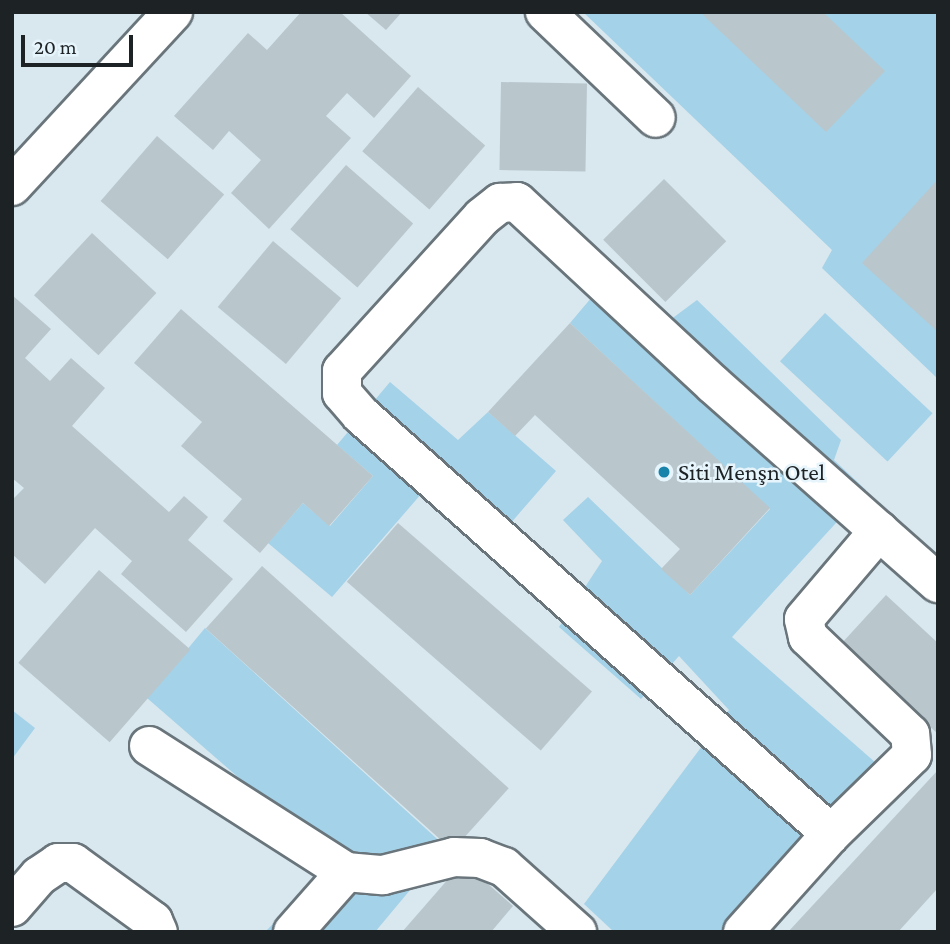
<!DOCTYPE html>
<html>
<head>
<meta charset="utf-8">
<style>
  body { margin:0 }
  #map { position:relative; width:950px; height:944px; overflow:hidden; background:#d9e7ee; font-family:"Crimson Pro",serif }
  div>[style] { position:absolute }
  .green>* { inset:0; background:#a4d2e8; transform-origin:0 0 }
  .building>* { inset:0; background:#b9c7cd; transform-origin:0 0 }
  .roads { filter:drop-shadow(2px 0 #69757b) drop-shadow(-2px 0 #69757b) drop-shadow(0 2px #69757b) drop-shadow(0 -2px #69757b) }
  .minor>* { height:38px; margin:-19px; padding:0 19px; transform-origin:19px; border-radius:19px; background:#fff }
  .dots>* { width:19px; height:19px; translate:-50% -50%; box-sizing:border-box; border:4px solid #e6f4fb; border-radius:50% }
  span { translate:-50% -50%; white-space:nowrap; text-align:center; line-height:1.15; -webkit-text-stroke:5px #e6f4fb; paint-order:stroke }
  .poi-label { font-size:24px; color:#1d2225 }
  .left { translate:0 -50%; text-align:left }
  .frame { position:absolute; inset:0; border:14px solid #1d2225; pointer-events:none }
  .scale { position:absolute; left:21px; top:35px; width:112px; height:32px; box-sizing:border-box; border:4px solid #1d2225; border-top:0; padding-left:9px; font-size:21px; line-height:24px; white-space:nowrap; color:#1d2225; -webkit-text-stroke:5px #e6f4fb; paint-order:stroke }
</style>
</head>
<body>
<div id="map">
  <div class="green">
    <div style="clip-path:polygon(583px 12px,934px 12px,938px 16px,938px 379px,822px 268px,832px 250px)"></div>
    <div style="clip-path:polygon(614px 271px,670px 320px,697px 300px,841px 440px,834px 460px,866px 490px,732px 637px,876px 763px,724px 932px,614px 932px,584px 904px,729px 710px,679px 656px,641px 699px,559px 627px,602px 561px,563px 520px,588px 497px,690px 595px,770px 509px,570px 323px)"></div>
    <div style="left:825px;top:313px;width:147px;height:66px;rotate:43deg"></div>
    <div style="clip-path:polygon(390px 382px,458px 440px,488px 412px,556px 471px,489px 548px,422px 493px,332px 597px,268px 543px,303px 503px,330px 526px,373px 476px,337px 445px)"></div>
    <div style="clip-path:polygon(205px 628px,446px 847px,375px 932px,265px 932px,316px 880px,291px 850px,300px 831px,147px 698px)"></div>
    <div style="clip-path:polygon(12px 710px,35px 728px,12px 759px)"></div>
  </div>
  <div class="building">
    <div style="clip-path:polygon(301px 12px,340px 12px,411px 76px,374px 118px,347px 93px,326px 116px,351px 138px,269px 229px,231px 193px,261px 160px,229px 131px,213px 150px,174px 116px,248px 33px,267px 50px)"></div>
    <div style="clip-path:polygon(365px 12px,402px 12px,386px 30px)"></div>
    <div style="clip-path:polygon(700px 12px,823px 12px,885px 71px,826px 132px)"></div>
    <div style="left:501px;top:82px;width:86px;height:88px;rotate:1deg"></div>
    <div style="left:418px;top:87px;width:89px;height:85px;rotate:41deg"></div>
    <div style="left:157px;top:136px;width:89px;height:86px;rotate:41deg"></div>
    <div style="left:346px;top:165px;width:89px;height:85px;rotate:41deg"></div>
    <div style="left:664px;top:179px;width:88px;height:86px;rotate:45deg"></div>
    <div style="clip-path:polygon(938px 179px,938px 332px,862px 263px)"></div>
    <div style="left:92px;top:233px;width:88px;height:85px;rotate:43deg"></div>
    <div style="left:273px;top:241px;width:89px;height:86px;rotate:40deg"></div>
    <div style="clip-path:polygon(12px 295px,51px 329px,25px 358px,50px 381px,71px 358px,105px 388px,72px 426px,169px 512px,184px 496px,208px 517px,188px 540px,233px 579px,186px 632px,121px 574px,132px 561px,95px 528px,45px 584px,12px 554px,12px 500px,24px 488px,12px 478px)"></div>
    <div style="clip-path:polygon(181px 309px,373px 476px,329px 526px,303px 503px,260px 553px,223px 521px,242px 499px,181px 446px,202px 422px,134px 363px)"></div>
    <div style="clip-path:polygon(570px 323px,770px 508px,690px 595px,661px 569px,680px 549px,535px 415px,515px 436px,488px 412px)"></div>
    <div style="left:398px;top:523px;width:257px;height:78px;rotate:41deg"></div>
    <div style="left:262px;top:566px;width:332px;height:84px;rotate:42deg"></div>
    <div style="left:99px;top:570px;width:121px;height:123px;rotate:41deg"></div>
    <div style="clip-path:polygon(886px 595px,938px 643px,938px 734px,841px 644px)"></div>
    <div style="clip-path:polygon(938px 770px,938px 888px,898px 932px,788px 932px)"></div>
    <div style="clip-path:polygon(463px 862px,513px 906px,491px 932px,402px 932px)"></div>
  </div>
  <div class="roads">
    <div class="minor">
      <div style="left:545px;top:12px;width:153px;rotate:43.7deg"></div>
      <div style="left:12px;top:186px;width:237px;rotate:-47.2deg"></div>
      <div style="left:149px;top:746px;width:234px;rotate:32.6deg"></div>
      <div style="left:346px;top:872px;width:37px;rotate:5deg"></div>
      <div style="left:383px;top:875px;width:73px;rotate:-14.2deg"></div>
      <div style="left:454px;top:857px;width:26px;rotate:2deg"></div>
      <div style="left:480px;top:858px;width:26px;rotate:21deg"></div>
      <div style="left:504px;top:867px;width:98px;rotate:41.7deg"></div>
      <div style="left:831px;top:834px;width:630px;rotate:-138.28deg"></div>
      <div style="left:361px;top:415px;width:29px;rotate:-131deg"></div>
      <div style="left:342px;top:393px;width:22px;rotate:-90deg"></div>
      <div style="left:342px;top:371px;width:208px;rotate:-47.7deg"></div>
      <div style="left:482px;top:217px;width:23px;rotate:-38deg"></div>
      <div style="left:500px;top:203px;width:17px;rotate:-3deg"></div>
      <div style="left:517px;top:202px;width:269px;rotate:42.9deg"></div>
      <div style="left:714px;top:385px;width:299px;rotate:41.5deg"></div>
      <div style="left:12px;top:907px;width:41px;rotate:-48.9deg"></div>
      <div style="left:39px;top:876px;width:23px;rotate:-34deg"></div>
      <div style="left:58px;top:863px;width:15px"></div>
      <div style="left:73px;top:863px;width:99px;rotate:35.9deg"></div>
      <div style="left:153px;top:921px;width:12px;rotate:66deg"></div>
      <div style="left:293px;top:932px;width:80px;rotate:-48.5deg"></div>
      <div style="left:743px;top:932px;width:132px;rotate:-48.1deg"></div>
      <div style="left:831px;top:834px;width:113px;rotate:-44.3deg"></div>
      <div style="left:912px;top:755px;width:21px;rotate:-95deg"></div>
      <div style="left:910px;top:734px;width:141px;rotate:-136.4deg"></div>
      <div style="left:808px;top:637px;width:18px;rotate:-103deg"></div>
      <div style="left:804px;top:619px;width:116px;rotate:-49.6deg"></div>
    </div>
  </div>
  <div class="dots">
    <div style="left:664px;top:472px;background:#1783ab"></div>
  </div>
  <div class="poi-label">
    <span class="left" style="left:678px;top:472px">Siti Menşn Otel</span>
  </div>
  <div class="frame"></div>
  <div class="scale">20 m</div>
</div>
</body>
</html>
